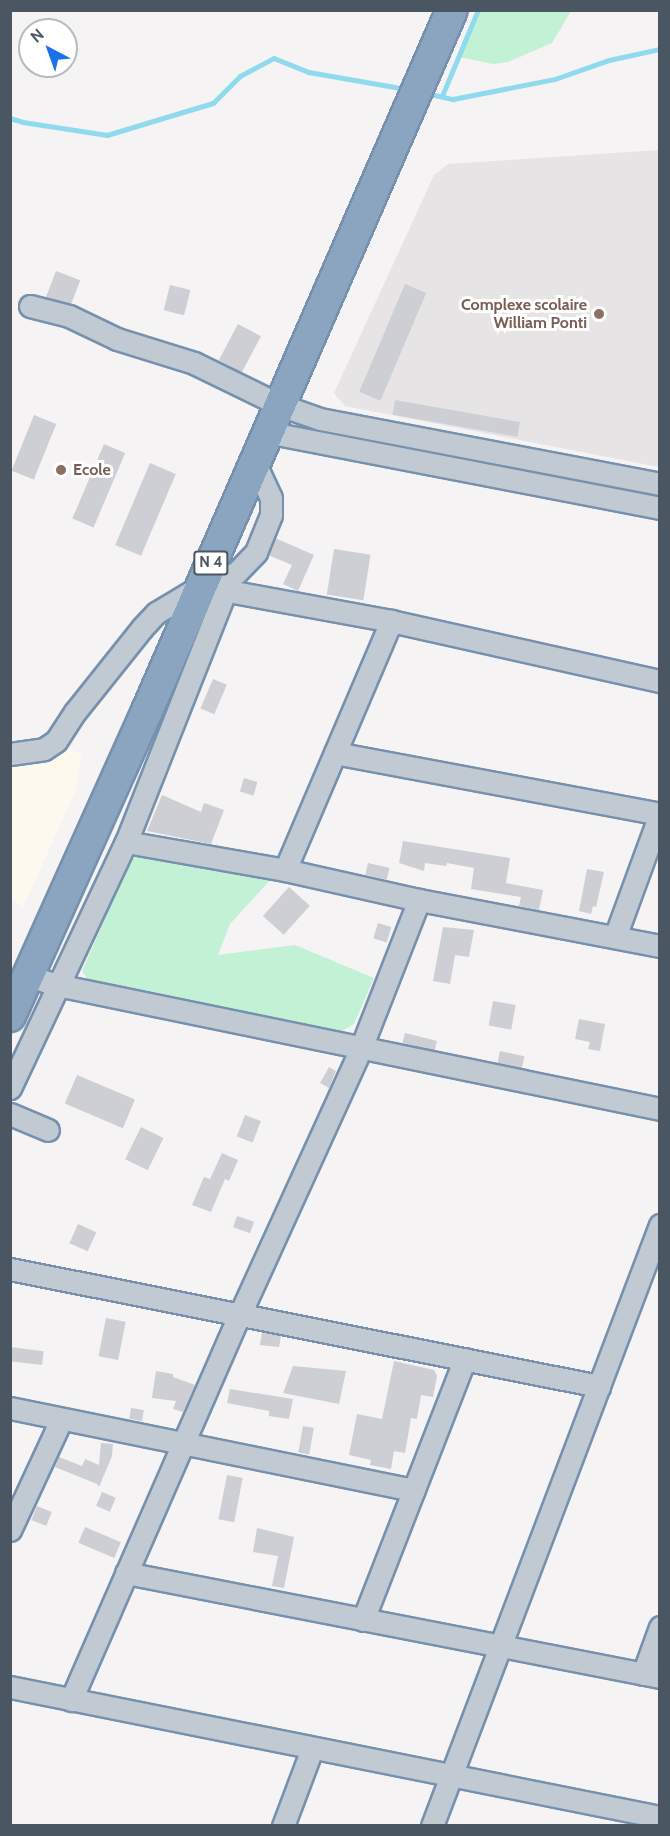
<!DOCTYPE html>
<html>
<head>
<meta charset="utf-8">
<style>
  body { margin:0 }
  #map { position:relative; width:670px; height:1836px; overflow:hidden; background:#f5f3f3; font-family:Cabin,sans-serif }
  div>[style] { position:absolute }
  .commercial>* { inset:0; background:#fdf9ef }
  .education>* { inset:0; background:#e6e4e5 }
  .green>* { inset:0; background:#c3f1d5 }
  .stream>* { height:4.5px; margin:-2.25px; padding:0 2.25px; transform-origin:2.25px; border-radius:2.25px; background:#90daee }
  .building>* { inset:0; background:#cdcfd5; transform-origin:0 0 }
  .roads { filter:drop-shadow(2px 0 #7690ad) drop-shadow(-2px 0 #7690ad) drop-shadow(0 2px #7690ad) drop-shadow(0 -2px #7690ad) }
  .minor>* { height:21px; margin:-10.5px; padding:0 10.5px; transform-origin:10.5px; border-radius:10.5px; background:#c1cad2 }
  .highway>* { height:30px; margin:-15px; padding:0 15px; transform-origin:15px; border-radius:15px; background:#8ba5c1 }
  .dots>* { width:16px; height:16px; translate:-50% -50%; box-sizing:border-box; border:3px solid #fff; border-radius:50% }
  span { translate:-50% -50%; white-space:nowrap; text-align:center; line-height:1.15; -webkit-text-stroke:6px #fff; paint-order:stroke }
  .shield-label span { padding:2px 4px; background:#fff; border:2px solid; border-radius:4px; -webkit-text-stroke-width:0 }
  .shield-label { font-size:15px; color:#4a5661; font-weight:700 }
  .education-label { font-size:16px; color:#785e54; font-weight:700 }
  .right { translate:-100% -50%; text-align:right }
  .left { translate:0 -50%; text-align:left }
  .frame { position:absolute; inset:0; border:12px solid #4a5661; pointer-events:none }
  .north { position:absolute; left:18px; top:18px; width:60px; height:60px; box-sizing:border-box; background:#fff; border:2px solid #b7bbc0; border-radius:50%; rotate:319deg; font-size:16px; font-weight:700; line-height:24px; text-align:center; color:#4a5661 }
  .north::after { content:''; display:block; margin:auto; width:21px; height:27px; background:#1a73e8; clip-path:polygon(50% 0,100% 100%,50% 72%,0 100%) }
</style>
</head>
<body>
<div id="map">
  <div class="commercial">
    <div style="clip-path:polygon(65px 746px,82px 755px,75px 792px,23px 907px,11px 900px,11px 757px)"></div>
  </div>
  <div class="education">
    <div style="clip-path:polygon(659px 150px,659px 467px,345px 406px,334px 393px,434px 175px,448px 164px)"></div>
  </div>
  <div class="green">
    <div style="clip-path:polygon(478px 11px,478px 10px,571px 11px,552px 43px,508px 62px,493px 64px,459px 57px)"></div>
    <div style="clip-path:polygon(144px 855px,271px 879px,230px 924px,218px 955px,295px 945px,374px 978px,354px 1024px,340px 1032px,90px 982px,82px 971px,131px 859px)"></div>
  </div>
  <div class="stream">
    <div style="left:426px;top:93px;width:28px;rotate:13deg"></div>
    <div style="left:453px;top:99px;width:104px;rotate:-11.1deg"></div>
    <div style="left:555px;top:79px;width:57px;rotate:-19.4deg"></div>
    <div style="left:609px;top:60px;width:52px;rotate:-12.2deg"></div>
    <div style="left:442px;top:96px;width:93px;rotate:-67.3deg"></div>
    <div style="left:10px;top:118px;width:14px;rotate:17deg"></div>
    <div style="left:23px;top:122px;width:85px;rotate:8.8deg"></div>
    <div style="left:107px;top:135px;width:111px;rotate:-16.8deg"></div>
    <div style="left:213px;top:103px;width:38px;rotate:-45deg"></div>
    <div style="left:240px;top:76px;width:38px;rotate:-28deg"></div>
    <div style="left:274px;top:58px;width:38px;rotate:22deg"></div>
    <div style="left:309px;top:72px;width:98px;rotate:9.9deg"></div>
  </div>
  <div class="building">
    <div style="left:56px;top:271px;width:26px;height:28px;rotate:21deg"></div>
    <div style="left:405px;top:284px;width:23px;height:117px;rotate:23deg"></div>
    <div style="left:170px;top:285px;width:21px;height:26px;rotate:14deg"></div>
    <div style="left:238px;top:324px;width:26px;height:41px;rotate:28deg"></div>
    <div style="left:395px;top:400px;width:127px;height:15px;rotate:10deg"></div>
    <div style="left:34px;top:415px;width:24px;height:60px;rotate:22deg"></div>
    <div style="left:104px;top:444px;width:23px;height:81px;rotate:23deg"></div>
    <div style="left:150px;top:463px;width:28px;height:89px;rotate:23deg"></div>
    <div style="clip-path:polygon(275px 538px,314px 555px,298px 591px,283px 584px,292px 565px,268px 555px)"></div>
    <div style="left:334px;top:549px;width:37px;height:46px;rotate:9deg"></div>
    <div style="left:213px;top:679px;width:15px;height:32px;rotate:23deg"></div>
    <div style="left:244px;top:778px;width:14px;height:14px;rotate:17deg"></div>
    <div style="clip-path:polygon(162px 795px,201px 812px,204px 803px,224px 810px,211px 844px,147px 831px)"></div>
    <div style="clip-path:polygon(403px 841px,510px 858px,506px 883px,543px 890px,539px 910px,519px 906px,521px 897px,471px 889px,474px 868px,447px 863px,446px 866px,425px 863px,424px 871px,399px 863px)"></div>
    <div style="left:368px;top:863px;width:22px;height:12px;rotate:13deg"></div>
    <div style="clip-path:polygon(587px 869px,604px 872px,596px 907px,593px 906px,591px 914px,579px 911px)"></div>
    <div style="left:289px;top:887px;width:28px;height:39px;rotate:42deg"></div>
    <div style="left:378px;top:923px;width:14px;height:16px;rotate:17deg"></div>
    <div style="clip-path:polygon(443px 927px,474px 930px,469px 957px,455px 955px,450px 984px,433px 981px)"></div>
    <div style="left:493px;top:1001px;width:23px;height:25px;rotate:10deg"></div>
    <div style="clip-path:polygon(579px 1019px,605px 1024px,600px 1051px,588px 1049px,590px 1042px,575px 1039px)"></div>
    <div style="left:405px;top:1033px;width:33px;height:10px;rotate:14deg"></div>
    <div style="left:500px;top:1051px;width:25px;height:12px;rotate:12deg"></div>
    <div style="clip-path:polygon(329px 1067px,336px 1071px,329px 1088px,320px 1083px)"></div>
    <div style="left:77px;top:1075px;width:63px;height:31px;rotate:23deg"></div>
    <div style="left:245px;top:1115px;width:17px;height:23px;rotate:21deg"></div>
    <div style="left:141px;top:1127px;width:25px;height:36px;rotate:26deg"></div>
    <div style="clip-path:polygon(222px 1153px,238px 1160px,229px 1181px,225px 1179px,211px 1212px,192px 1205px,204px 1177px,210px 1179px)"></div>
    <div style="left:237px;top:1216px;width:18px;height:12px;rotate:19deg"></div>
    <div style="left:78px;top:1224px;width:20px;height:21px;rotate:24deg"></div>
    <div style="left:106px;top:1318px;width:20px;height:39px;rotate:11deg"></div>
    <div style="clip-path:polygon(262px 1332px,281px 1336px,279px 1347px,260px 1345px)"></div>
    <div style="left:10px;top:1347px;width:34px;height:14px;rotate:7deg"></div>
    <div style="clip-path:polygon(394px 1361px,434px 1370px,437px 1376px,433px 1397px,421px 1395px,417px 1419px,411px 1418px,405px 1453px,394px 1451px,391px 1469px,370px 1465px,371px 1460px,349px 1455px,357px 1414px,382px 1419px)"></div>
    <div style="clip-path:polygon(293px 1366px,346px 1371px,339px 1404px,283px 1393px)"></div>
    <div style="clip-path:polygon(156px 1371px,173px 1374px,173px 1377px,195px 1385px,183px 1412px,173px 1409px,176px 1401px,152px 1398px)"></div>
    <div style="clip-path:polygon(230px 1389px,293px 1399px,289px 1419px,269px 1416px,269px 1411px,227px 1403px)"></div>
    <div style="left:131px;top:1408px;width:13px;height:11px;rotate:9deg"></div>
    <div style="left:303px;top:1426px;width:11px;height:27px;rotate:10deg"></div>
    <div style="clip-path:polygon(101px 1443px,113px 1444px,112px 1456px,99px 1487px,97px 1484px,55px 1467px,59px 1457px,82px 1466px,85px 1459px,99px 1465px)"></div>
    <div style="left:227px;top:1475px;width:16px;height:45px;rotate:11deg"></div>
    <div style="left:102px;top:1492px;width:15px;height:15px;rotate:23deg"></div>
    <div style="left:37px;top:1506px;width:16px;height:15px;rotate:22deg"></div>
    <div style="left:85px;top:1527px;width:39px;height:17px;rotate:23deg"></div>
    <div style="clip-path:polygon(257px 1528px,294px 1537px,284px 1588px,272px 1586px,278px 1556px,253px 1552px)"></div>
  </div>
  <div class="roads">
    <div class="minor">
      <div style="left:30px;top:306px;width:40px;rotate:14.4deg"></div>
      <div style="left:69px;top:316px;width:53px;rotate:25.6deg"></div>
      <div style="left:117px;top:339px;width:81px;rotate:17.3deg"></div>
      <div style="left:194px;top:363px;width:96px;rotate:26deg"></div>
      <div style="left:280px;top:405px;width:42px;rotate:19.3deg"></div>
      <div style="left:320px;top:419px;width:346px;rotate:10.8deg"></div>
      <div style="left:266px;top:432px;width:401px;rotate:10.9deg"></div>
      <div style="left:205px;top:576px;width:16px;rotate:7deg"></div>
      <div style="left:221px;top:578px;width:16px;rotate:-18deg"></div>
      <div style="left:236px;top:573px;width:29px;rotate:-46deg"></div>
      <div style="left:256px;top:552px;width:40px;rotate:-68deg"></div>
      <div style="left:271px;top:515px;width:17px;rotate:-90deg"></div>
      <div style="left:271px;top:498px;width:40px;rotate:-115deg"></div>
      <div style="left:335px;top:753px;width:331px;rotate:10.6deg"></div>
      <div style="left:10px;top:754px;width:34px;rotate:-8deg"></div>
      <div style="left:44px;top:749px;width:14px;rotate:-34deg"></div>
      <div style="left:56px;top:741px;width:35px;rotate:-57deg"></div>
      <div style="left:75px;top:712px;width:107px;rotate:-51.4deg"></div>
      <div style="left:142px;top:628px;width:21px;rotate:-47deg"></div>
      <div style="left:156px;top:613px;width:52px;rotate:-31deg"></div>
      <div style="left:201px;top:586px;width:193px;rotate:10.4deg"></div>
      <div style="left:391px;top:621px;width:276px;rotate:12.6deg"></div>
      <div style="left:126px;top:842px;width:161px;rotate:10deg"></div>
      <div style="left:285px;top:870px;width:137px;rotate:12.6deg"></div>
      <div style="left:419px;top:900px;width:245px;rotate:10.8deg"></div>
      <div style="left:285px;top:870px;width:271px;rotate:-66.9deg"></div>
      <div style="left:615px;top:937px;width:131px;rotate:-69.9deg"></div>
      <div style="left:28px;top:976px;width:30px;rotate:17deg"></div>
      <div style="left:57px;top:985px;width:616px;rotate:11.62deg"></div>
      <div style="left:10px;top:1088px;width:272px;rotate:-64.8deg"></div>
      <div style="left:126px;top:842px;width:269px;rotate:-68.4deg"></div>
      <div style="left:10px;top:1114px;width:41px;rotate:22.8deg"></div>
      <div style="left:10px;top:1269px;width:601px;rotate:11.24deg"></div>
      <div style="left:10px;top:1408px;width:412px;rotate:11.5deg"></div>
      <div style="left:10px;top:1530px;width:121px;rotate:-65.1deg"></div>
      <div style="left:126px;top:1573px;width:544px;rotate:11.02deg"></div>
      <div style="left:363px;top:1620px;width:280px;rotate:-68.7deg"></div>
      <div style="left:643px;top:1674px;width:50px;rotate:-70.1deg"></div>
      <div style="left:10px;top:1687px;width:663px;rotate:11.31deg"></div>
      <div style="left:71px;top:1700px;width:421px;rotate:-66.4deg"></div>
      <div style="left:240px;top:1314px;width:292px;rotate:-65.5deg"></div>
      <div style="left:361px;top:1048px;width:159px;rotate:-68.6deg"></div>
      <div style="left:283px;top:1826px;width:82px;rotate:-69.4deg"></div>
      <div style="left:432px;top:1826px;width:643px;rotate:-69.22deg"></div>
    </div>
    <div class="highway">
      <div style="left:10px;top:1016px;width:334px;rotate:-65.8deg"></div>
      <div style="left:147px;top:711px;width:764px;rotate:-66.49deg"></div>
    </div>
  </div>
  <div class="dots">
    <div style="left:599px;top:314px;background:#8d6e63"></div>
    <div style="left:61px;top:470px;background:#8d6e63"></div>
  </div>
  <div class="shield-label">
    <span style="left:211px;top:563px">N 4</span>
  </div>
  <div class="education-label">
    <span class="right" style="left:587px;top:314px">Complexe scolaire<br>William Ponti</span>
    <span class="left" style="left:73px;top:470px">Ecole</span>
  </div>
  <div class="frame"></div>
  <div class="north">N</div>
</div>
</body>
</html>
